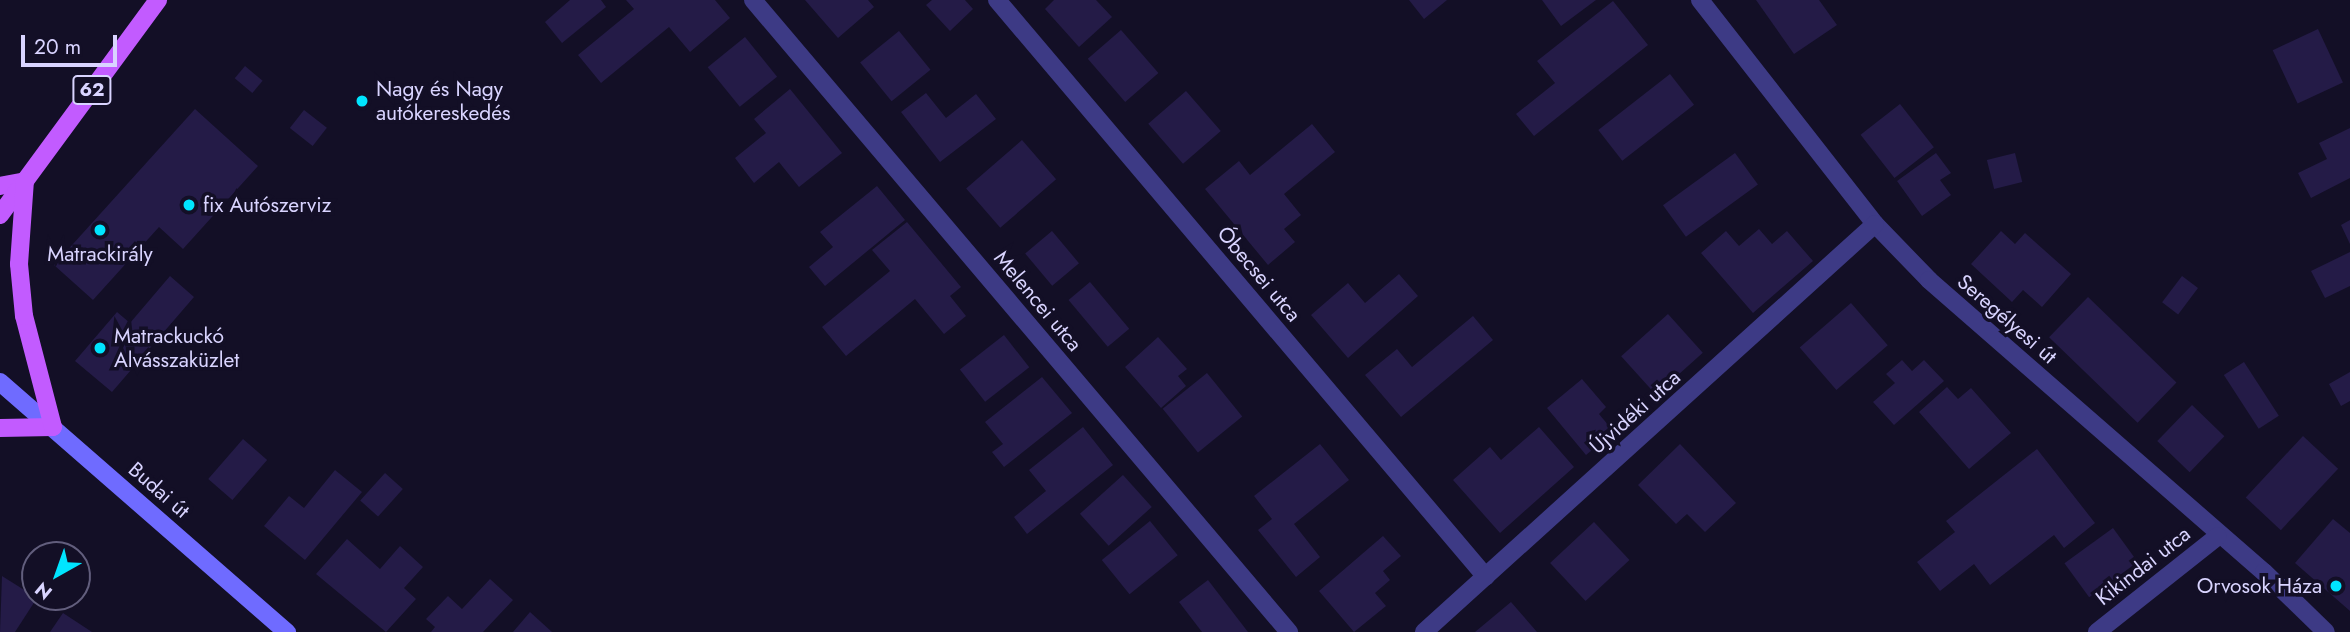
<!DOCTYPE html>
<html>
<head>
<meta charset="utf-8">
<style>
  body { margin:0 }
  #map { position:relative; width:2350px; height:632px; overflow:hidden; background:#130f26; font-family:Jost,sans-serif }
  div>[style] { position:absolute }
  .building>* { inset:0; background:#241b47; transform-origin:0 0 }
  .minor>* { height:18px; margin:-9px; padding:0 9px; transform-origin:9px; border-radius:9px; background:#3d3a85 }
  .secondary>* { height:18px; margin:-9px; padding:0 9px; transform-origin:9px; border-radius:9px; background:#6f6bff }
  .primary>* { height:18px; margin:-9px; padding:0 9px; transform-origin:9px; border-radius:9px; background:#c25bff }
  .dots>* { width:19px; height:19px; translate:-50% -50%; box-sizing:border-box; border:4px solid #130f26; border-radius:50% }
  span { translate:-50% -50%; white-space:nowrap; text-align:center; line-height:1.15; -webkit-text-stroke:7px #130f26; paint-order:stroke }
  .shield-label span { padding:2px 5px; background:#130f26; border:2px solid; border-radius:5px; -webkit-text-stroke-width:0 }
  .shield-label { font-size:19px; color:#d9d4ff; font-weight:700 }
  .poi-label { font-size:21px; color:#d9d4ff }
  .left { translate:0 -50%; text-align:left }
  .right { translate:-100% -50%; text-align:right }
  .street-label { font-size:21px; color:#d9d4ff }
  .north { position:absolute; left:21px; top:541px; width:70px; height:70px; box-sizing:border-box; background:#130f26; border:2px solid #625e7d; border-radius:50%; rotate:220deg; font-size:19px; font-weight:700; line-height:28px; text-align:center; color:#d9d4ff }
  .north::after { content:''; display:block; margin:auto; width:24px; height:32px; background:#00e5ff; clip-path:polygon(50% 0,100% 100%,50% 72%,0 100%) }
  .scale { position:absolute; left:21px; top:35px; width:96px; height:32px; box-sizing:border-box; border:4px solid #d9d4ff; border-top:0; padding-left:9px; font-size:21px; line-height:24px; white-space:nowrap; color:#d9d4ff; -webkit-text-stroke:5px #130f26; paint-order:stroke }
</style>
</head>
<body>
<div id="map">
  <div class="building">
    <div style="clip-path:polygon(570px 0,601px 0,606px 7px,562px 43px,545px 22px)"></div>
    <div style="clip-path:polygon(626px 0,715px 0,730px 18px,690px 52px,669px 27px,601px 83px,578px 55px,634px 9px)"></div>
    <div style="clip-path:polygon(805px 0,868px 0,874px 7px,838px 38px)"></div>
    <div style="clip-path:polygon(932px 0,965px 0,973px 9px,950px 31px,926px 5px)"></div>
    <div style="clip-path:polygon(1054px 0,1096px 0,1112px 17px,1079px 47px,1045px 9px)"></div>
    <div style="clip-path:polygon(1409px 0,1447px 0,1424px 19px)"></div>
    <div style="clip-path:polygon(1542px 0,1596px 0,1561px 26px)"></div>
    <div style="clip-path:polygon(1756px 0,1819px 0,1837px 25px,1794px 54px)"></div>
    <div style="clip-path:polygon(1613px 1px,1648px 45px,1534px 136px,1516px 114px,1555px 83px,1537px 61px)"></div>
    <div style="left:2318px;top:29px;width:59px;height:50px;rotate:65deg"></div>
    <div style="left:1121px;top:30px;width:57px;height:44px;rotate:49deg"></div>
    <div style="left:899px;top:31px;width:50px;height:50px;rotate:51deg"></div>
    <div style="left:745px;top:37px;width:51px;height:48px;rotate:51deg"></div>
    <div style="left:245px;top:66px;width:23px;height:16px;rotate:40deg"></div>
    <div style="left:1670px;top:74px;width:39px;height:91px;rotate:52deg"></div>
    <div style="clip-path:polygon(790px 89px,842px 153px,799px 187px,779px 162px,754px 183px,735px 158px,766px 133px,754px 119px)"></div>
    <div style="left:1186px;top:91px;width:53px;height:50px;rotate:49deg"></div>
    <div style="clip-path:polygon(926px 93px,946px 118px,976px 94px,996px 119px,940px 162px,901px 112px)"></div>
    <div style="left:1900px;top:104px;width:55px;height:50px;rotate:52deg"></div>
    <div style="clip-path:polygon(195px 109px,258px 166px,183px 249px,159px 227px,93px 300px,54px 265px)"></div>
    <div style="left:304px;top:110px;width:29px;height:23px;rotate:38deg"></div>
    <div style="clip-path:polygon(1312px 124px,1335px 152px,1284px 194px,1301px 215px,1284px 229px,1295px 242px,1268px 265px,1205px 189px,1239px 161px,1250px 175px)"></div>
    <div style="clip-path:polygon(2350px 128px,2350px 178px,2311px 198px,2298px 173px,2327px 159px,2319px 143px)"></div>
    <div style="left:1022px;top:140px;width:52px;height:74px;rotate:49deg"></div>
    <div style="left:1735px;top:153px;width:39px;height:89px;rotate:54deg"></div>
    <div style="clip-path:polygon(1936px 153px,1951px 173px,1940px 180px,1951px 195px,1922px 216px,1897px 181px)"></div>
    <div style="left:2015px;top:153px;width:30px;height:29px;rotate:76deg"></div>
    <div style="clip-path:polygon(877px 186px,905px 220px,825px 286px,809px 267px,833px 247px,820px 232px)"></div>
    <div style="clip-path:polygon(2350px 220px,2350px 244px,2341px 225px)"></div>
    <div style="clip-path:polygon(907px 222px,961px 287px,950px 296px,966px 316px,944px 334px,915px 299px,846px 356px,822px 327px,890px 271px,872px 250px)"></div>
    <div style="clip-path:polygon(1759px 229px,1772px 244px,1787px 231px,1813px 261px,1753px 313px,1701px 253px,1726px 231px,1739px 246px)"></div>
    <div style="left:1052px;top:231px;width:42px;height:35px;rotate:50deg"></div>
    <div style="clip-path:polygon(2001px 231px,2015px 244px,2025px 233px,2071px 274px,2042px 307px,2023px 290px,2012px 302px,1971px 264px)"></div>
    <div style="clip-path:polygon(2350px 252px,2350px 286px,2325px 298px,2311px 271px)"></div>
    <div style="clip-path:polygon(1399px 274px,1418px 296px,1348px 358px,1311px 315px,1348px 283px,1365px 303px)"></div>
    <div style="clip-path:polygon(170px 276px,194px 297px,112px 392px,75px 361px,117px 312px,130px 323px)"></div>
    <div style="left:2182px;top:276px;width:20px;height:33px;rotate:37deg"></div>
    <div style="left:1090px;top:282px;width:61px;height:28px;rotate:50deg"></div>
    <div style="left:2088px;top:297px;width:123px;height:56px;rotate:44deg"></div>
    <div style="left:1851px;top:303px;width:56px;height:68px;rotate:49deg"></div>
    <div style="left:1668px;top:314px;width:52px;height:63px;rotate:48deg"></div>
    <div style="clip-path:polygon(1473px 316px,1493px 340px,1401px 417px,1365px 375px,1397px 349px,1412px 367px)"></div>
    <div style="left:1004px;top:335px;width:41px;height:56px;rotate:52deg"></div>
    <div style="clip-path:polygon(1158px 337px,1187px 369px,1178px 376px,1186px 386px,1161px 408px,1125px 367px)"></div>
    <div style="clip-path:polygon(1902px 360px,1912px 371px,1924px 360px,1944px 381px,1894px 425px,1873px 402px,1895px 383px,1886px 374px)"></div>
    <div style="left:2244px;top:362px;width:64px;height:24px;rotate:57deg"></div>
    <div style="clip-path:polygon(2350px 372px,2350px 401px,2341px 406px,2329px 384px)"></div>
    <div style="left:1207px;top:373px;width:56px;height:57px;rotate:51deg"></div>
    <div style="clip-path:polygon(1042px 377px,1072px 413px,1004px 467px,992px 452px,1003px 444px,985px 422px)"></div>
    <div style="clip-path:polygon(1582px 379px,1606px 407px,1599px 414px,1614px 432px,1586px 455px,1547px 408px)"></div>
    <div style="clip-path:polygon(1947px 387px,1958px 399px,1971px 388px,2011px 433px,1969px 469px,1919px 412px)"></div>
    <div style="left:2192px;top:405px;width:45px;height:50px;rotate:44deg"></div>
    <div style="clip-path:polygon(1083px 427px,1113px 465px,1027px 534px,1014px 517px,1046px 491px,1029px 470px)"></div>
    <div style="clip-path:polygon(1539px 427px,1574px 467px,1500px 533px,1453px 480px,1490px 447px,1501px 460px)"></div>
    <div style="left:2303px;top:436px;width:48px;height:84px;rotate:43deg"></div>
    <div style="left:243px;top:439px;width:32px;height:53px;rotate:41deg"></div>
    <div style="clip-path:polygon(1320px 444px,1349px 480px,1294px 524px,1320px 557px,1296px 577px,1258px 530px,1272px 519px,1254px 496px)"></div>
    <div style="clip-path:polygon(1680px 444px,1736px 503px,1705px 532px,1687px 514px,1676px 524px,1638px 485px)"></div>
    <div style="clip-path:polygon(2037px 449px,2095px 523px,2064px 548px,2054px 535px,1990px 585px,1974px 564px,1940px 591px,1917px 562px,1955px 532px,1946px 521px)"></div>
    <div style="clip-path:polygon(335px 470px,362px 492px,305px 560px,264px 526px,289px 496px,304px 508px)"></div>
    <div style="left:385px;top:473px;width:24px;height:37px;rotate:42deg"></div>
    <div style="left:1123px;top:475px;width:43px;height:58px;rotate:48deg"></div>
    <div style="clip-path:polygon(2333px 519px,2350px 533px,2350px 611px,2295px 563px)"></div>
    <div style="left:1150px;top:521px;width:44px;height:62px;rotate:51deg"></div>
    <div style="left:1594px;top:522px;width:52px;height:60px;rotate:47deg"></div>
    <div style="left:2113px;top:528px;width:42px;height:60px;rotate:54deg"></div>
    <div style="clip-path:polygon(1383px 536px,1401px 556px,1383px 571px,1390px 580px,1375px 593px,1386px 606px,1354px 632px,1319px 591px)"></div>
    <div style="clip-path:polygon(347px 539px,380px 569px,400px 546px,423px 567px,404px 588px,416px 599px,386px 632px,316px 574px)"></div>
    <div style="clip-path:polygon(2px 576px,37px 598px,15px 632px,0 632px)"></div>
    <div style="clip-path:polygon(490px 579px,513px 600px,483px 632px,431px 632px,435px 627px,426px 619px,448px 596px,462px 609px)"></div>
    <div style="clip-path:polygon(1208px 580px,1248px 632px,1202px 632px,1179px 602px)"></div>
    <div style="clip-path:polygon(1511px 602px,1537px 632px,1475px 632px)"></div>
    <div style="clip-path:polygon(530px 612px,552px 632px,513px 632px)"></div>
    <div style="clip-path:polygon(63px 613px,92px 632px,50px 632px)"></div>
  </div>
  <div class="minor">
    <div style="left:753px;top:0;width:829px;rotate:49.7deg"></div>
    <div style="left:997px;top:0;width:756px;rotate:49.72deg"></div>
    <div style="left:1700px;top:0;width:284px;rotate:52deg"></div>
    <div style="left:1875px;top:224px;width:78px;rotate:46deg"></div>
    <div style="left:1929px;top:280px;width:444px;rotate:41.1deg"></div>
    <div style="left:2264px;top:572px;width:86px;rotate:44.1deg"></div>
    <div style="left:1424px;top:632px;width:608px;rotate:-42.13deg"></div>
    <div style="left:2097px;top:632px;width:154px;rotate:-38.4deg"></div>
  </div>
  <div class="secondary">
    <div style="left:0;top:382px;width:381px;rotate:41.1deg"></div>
  </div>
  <div class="primary">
    <div style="left:0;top:186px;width:25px;rotate:-11deg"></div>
    <div style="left:0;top:215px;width:267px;rotate:-53.7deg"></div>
    <div style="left:0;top:428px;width:53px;rotate:-1.1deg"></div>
    <div style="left:53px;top:427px;width:115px;rotate:-104.6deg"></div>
    <div style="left:24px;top:316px;width:52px;rotate:-95.5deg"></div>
    <div style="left:19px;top:264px;width:83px;rotate:-85.9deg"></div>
  </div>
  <div class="dots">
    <div style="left:362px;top:101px;background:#00e5ff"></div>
    <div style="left:189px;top:205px;background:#00e5ff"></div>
    <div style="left:100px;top:230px;background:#00e5ff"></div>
    <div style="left:100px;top:348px;background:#00e5ff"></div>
    <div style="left:2336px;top:586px;background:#00e5ff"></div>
  </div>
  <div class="shield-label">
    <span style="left:92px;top:90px">62</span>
  </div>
  <div class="poi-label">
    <span class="left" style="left:376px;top:101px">Nagy és Nagy<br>autókereskedés</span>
    <span class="left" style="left:203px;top:205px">fix Autószerviz</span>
    <span style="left:100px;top:254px">Matrackirály</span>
    <span class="left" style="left:114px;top:348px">Matrackuckó<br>Alvásszaküzlet</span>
    <span class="right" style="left:2322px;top:586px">Orvosok Háza</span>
  </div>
  <div class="street-label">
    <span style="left:1259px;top:274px;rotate:50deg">Óbecsei utca</span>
    <span style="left:1038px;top:301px;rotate:50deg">Melencei utca</span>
    <span style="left:2007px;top:319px;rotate:41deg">Seregélyesi út</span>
    <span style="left:1635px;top:412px;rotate:-42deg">Újvidéki utca</span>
    <span style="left:159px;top:490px;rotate:41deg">Budai út</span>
    <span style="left:2143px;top:566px;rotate:-38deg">Kikindai utca</span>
  </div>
  <div class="north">N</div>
  <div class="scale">20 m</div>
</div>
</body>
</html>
